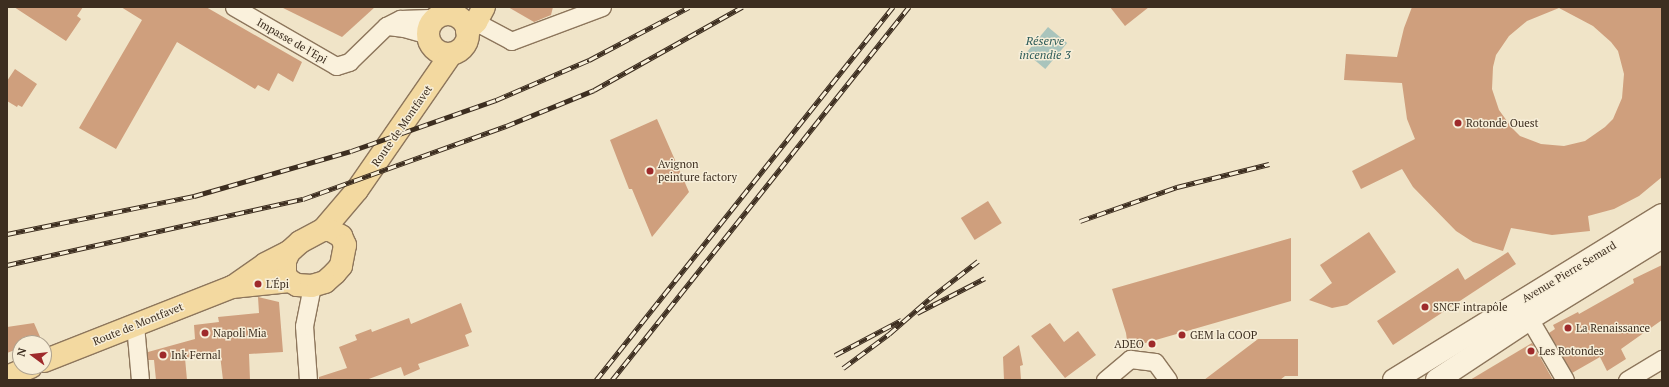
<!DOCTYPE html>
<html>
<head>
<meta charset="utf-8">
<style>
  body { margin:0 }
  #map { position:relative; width:1669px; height:387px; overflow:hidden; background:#f0e4c8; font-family:"PT Serif",serif }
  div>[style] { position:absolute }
  .water>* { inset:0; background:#a9c4bc; transform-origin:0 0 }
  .building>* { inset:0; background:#cf9f7d; transform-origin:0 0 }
  .roads { filter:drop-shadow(1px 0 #8d765c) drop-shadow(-1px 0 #8d765c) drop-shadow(0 1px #8d765c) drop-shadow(0 -1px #8d765c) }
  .minor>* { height:17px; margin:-8.5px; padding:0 8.5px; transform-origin:8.5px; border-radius:8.5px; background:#faf1dc }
  .secondary>* { height:22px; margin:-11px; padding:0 11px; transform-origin:11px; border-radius:11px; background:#faf1dc }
  .primary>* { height:22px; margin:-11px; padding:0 11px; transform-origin:11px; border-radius:11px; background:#f3d9a0 }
  .primary>.ring { margin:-11px; padding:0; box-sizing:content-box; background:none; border:22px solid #f3d9a0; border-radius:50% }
  .rail>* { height:4.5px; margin-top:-2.25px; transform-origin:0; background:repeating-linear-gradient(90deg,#f7eed8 0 9px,#3d2e20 0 18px); box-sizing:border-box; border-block:1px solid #3d2e20 }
  .dots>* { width:11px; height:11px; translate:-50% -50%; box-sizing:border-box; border:2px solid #f7eed8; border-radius:50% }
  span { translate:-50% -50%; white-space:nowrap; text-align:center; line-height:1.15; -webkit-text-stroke:3px #f7eed8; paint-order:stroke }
  .street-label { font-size:11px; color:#3d2e20 }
  .poi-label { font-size:11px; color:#3d2e20 }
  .left { translate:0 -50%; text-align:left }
  .right { translate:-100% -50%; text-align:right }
  .water-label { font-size:12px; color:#2f5d5a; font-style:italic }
  .frame { position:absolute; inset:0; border:8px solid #3d2e20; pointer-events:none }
  .north { position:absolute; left:12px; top:335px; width:40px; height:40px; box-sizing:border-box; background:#f7eed8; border:1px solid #ada18e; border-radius:50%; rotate:285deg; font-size:11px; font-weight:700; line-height:16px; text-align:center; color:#3d2e20 }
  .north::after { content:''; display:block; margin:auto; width:14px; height:18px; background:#9e2a2b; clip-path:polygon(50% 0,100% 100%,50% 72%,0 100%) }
</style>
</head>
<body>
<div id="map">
  <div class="water">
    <div style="left:1048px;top:27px;width:25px;height:34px;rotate:40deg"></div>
  </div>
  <div class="building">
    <div style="clip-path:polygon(14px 7px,83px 7px,77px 16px,81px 19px,66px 41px)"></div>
    <div style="clip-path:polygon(121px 7px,206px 7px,302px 62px,293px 82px,278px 73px,269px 91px,258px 85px,255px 89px,177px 42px,116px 149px,79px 128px,142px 20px)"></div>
    <div style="clip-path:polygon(281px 7px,375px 7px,342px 37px)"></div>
    <div style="clip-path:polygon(508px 7px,553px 7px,551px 15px,534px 22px)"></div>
    <div style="clip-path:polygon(1110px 7px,1149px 7px,1125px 26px)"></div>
    <div style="clip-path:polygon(evenodd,1412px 7px,1662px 7px,1662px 177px,1639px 196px,1614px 209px,1588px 216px,1590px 231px,1552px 235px,1511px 228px,1503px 251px,1473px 242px,1456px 231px,1413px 187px,1402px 169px,1361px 189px,1352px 171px,1415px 139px,1407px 119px,1402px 83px,1344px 80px,1346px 54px,1397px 57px,1404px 28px,1412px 7px,1559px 8px,1593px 26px,1611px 42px,1618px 51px,1624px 74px,1622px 98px,1613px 119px,1605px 127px,1585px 141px,1564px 146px,1541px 144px,1520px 136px,1512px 128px,1499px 110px,1492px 89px,1493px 67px,1496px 55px,1509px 36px,1527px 21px,1559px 8px)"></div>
    <div style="clip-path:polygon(15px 69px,37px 84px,22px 107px,18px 105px,17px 107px,7px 101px,7px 81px)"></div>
    <div style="clip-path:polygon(657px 119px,689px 192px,652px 237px,632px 189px,629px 189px,610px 140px)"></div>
    <div style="left:988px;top:201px;width:26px;height:32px;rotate:58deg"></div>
    <div style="clip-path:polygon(1369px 232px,1396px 272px,1347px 305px,1332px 308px,1309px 300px,1332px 283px,1320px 265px)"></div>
    <div style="clip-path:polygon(1291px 238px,1291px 301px,1128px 348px,1126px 333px,1112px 289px)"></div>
    <div style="clip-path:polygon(1508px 252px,1516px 264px,1393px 345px,1377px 321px,1458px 268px,1465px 280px)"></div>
    <div style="clip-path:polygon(1662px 265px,1662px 320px,1621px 349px,1626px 359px,1607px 371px,1600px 357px,1572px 373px,1549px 333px,1555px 329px,1553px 325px,1578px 312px,1579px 314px,1634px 283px,1633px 279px)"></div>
    <div style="clip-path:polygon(258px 297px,279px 302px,283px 352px,249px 354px,250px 380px,223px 380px,220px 355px,185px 358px,187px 380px,156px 380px,154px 360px,148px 360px,148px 352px,195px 339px,194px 325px,219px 322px,218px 317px,259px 313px)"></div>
    <div style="clip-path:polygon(461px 303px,472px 332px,465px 335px,469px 346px,418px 364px,420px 369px,404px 376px,401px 367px,366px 380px,319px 380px,319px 377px,347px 368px,339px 347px,357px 340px,355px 335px,371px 329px,372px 332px,409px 318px,411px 324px)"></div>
    <div style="clip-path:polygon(34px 323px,41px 339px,32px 343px,20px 343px,20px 348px,7px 353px,7px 327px)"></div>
    <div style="clip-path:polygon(1050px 323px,1064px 342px,1078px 331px,1096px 355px,1065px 378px,1031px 336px)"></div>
    <div style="clip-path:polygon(1258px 339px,1298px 339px,1298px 376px,1285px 376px,1280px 380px,1204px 380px)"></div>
    <div style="clip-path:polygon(1532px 343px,1553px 380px,1470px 380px,1495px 365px)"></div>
    <div style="clip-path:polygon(1019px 345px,1023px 365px,1020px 366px,1021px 380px,1004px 380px,1003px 357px)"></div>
  </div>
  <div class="roads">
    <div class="minor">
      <div style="left:234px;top:7px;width:118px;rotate:30deg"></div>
      <div style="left:336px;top:66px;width:14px;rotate:-17deg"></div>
      <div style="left:349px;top:62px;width:52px;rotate:-44.2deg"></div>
      <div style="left:386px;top:26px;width:16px;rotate:-27deg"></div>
      <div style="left:400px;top:19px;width:37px;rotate:-2deg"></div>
      <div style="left:476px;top:22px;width:40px;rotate:28deg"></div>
      <div style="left:511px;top:41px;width:97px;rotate:-20.5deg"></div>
      <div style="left:388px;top:26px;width:16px;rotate:7deg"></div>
      <div style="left:404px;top:28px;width:25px;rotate:16deg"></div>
      <div style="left:1523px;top:308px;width:83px;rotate:59.7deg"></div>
      <div style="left:135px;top:325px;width:55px;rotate:84.8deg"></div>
      <div style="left:308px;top:380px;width:54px;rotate:-94.2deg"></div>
      <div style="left:304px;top:326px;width:41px;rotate:-78.7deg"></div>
      <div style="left:1105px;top:380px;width:33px;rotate:-40deg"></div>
      <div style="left:1130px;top:359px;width:25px;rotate:7deg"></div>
      <div style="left:1155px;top:362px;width:22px;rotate:54deg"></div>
      <div style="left:1627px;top:380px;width:41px;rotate:-31deg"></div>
    </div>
    <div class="secondary">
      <div style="left:1394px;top:380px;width:315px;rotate:-31.6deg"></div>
      <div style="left:1437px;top:380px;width:110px;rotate:-33.5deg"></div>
      <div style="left:1529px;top:319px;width:156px;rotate:-31.7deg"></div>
    </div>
    <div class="primary">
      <div class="ring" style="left:428px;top:14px;width:18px;height:18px"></div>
      <div style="left:467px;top:31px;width:13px;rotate:-45deg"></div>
      <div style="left:476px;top:22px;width:17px;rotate:-62deg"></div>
      <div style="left:323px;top:230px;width:52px;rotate:-49.6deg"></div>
      <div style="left:357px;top:190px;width:165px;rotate:-55.3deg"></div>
      <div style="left:323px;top:230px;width:7px"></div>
      <div style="left:330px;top:230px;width:13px;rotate:29deg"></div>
      <div style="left:341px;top:236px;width:10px;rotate:66deg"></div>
      <div style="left:345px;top:245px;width:21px;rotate:101deg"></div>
      <div style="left:341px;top:266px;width:9px;rotate:131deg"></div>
      <div style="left:335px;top:273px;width:13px;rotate:138deg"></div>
      <div style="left:325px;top:282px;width:14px;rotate:163deg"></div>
      <div style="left:312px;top:286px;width:15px;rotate:-176deg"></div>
      <div style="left:297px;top:285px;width:8px;rotate:-150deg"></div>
      <div style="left:290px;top:281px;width:8px;rotate:-130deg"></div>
      <div style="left:285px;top:275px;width:14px;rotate:-90deg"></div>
      <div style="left:285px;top:261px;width:10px;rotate:-66deg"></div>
      <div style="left:289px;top:252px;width:15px;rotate:-42deg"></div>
      <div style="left:300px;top:242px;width:26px;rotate:-28deg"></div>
      <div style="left:234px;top:286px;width:38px;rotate:-35deg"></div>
      <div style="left:265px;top:264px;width:27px;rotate:-27deg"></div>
      <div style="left:44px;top:361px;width:202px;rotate:-21.5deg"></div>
      <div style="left:232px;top:287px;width:58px;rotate:-5.9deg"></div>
      <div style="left:7px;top:377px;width:26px;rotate:-23deg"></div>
    </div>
  </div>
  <div class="rail">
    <div style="left:1080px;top:221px;width:103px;rotate:-19.3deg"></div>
    <div style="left:1177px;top:187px;width:95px;rotate:-14deg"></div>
    <div style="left:7px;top:234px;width:191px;rotate:-11.5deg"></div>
    <div style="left:194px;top:196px;width:163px;rotate:-16deg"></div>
    <div style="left:351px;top:151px;width:154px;rotate:-19.4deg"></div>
    <div style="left:496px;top:100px;width:101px;rotate:-23.3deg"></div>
    <div style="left:589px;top:60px;width:113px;rotate:-27.9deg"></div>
    <div style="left:7px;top:265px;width:303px;rotate:-12.6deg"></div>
    <div style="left:303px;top:199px;width:216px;rotate:-19.8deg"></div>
    <div style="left:506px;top:126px;width:95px;rotate:-22.2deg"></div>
    <div style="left:594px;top:90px;width:170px;rotate:-29.3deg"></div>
    <div style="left:917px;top:313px;width:76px;rotate:-27.2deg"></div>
    <div style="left:835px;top:355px;width:75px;rotate:-27.9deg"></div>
    <div style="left:843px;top:368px;width:57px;rotate:-36.5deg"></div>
    <div style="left:889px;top:334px;width:53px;rotate:-41.2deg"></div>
    <div style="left:929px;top:299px;width:62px;rotate:-37.8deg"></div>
    <div style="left:596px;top:380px;width:477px;rotate:-51.5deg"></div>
    <div style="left:612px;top:380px;width:477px;rotate:-51.5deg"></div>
  </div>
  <div class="dots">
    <div style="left:1458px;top:123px;background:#9e2a2b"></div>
    <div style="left:650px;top:171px;background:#9e2a2b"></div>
    <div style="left:258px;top:284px;background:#9e2a2b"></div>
    <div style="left:1425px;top:307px;background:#9e2a2b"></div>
    <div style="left:1568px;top:328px;background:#9e2a2b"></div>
    <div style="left:205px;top:333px;background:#9e2a2b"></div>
    <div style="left:1182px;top:335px;background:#9e2a2b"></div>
    <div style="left:1152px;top:344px;background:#9e2a2b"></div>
    <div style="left:1531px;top:351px;background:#9e2a2b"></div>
    <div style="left:163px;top:355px;background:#9e2a2b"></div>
  </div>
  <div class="street-label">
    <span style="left:292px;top:41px;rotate:30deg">Impasse de l'Epi</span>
    <span style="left:402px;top:126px;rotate:-55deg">Route de Montfavet</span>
    <span style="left:1569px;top:272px;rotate:-31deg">Avenue Pierre Semard</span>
    <span style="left:138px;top:324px;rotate:-22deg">Route de Montfavet</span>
  </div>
  <div class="poi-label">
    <span class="left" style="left:1466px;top:123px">Rotonde Ouest</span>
    <span class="left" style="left:658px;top:171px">Avignon<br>peinture factory</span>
    <span class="left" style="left:266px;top:284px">L'Épi</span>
    <span class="left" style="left:1433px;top:307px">SNCF intrapôle</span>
    <span class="left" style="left:1576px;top:328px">La Renaissance</span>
    <span class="left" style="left:213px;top:333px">Napoli Mia</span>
    <span class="left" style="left:1190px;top:335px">GEM la COOP</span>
    <span class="right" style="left:1144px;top:344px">ADEO</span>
    <span class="left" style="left:1539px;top:351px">Les Rotondes</span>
    <span class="left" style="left:171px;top:355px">Ink Fernal</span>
  </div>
  <div class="water-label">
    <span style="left:1045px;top:48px">Réserve<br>incendie 3</span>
  </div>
  <div class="frame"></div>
  <div class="north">N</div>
</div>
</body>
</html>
